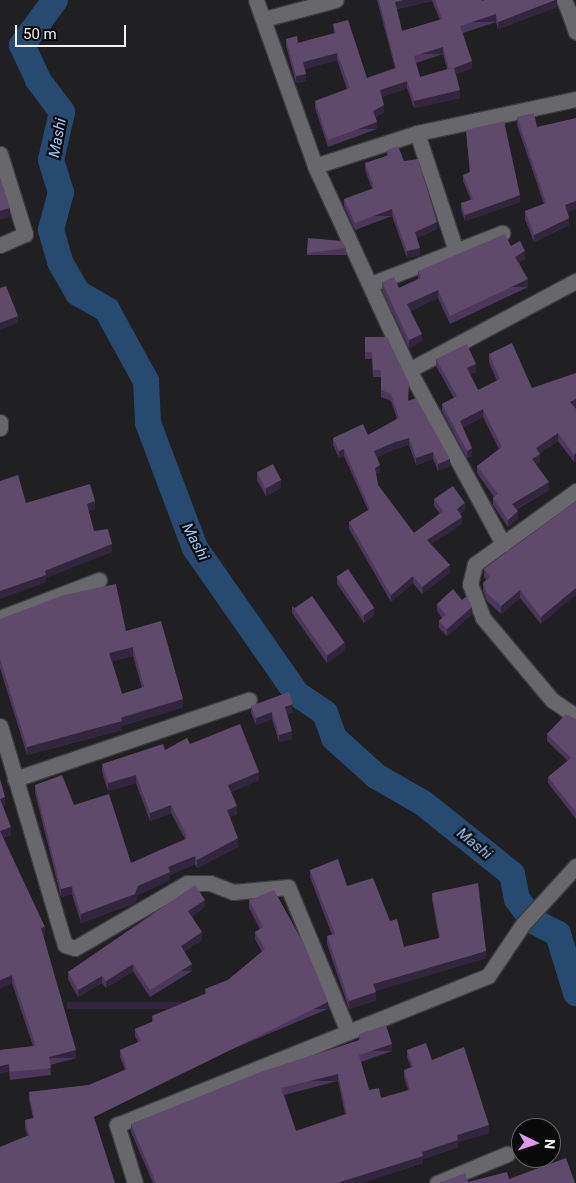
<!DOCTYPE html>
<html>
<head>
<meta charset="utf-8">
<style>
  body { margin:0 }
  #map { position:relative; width:576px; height:1183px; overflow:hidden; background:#202023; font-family:Roboto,sans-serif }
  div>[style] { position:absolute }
  .river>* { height:26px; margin:-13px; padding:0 13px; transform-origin:13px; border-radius:13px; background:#274a70 }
  .roads { filter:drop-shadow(1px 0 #3d3d3f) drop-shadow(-1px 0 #3d3d3f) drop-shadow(0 1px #3d3d3f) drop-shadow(0 -1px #3d3d3f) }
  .street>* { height:15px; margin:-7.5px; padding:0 7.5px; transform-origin:7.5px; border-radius:7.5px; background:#68686c }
  .wall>* { inset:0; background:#4d365b; transform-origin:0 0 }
  .shaded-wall>* { inset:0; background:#34253e; transform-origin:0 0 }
  .building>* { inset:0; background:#5f4a6c; transform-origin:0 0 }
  span { translate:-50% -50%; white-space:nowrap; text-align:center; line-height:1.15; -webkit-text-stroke:4.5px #0a0a0b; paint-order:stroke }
  .water-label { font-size:15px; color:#9ecafb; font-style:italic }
  .north { position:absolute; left:511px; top:1118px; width:50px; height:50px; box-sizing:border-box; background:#0a0a0b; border:1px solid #676768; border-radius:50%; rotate:94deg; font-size:14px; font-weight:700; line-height:20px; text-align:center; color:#f2f2f4 }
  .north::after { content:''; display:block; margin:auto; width:18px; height:22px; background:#de98f2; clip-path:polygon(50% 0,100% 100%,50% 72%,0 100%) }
  .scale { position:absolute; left:15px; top:25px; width:111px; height:22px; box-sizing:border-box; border:2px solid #f2f2f4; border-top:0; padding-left:6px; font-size:15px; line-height:18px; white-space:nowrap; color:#f2f2f4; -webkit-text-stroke:4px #0a0a0b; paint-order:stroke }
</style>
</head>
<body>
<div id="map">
  <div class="river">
    <div style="left:55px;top:0;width:56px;rotate:126.3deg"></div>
    <div style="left:22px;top:45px;width:38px;rotate:65deg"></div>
    <div style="left:38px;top:80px;width:40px;rotate:53deg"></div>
    <div style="left:62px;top:112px;width:49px;rotate:102.9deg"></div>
    <div style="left:51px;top:160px;width:34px;rotate:73deg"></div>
    <div style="left:61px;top:192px;width:39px;rotate:105deg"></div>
    <div style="left:51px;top:230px;width:33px;rotate:74deg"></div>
    <div style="left:60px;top:262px;width:36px;rotate:60deg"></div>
    <div style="left:78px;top:293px;width:34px;rotate:30deg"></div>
    <div style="left:107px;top:310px;width:81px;rotate:61.2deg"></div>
    <div style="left:146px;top:381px;width:42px;rotate:87.3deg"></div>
    <div style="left:148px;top:423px;width:134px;rotate:69.4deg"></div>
    <div style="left:195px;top:548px;width:178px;rotate:55.1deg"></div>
    <div style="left:297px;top:694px;width:34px;rotate:34deg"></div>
    <div style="left:325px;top:713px;width:27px;rotate:70deg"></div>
    <div style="left:334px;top:738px;width:57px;rotate:42.1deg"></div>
    <div style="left:376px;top:776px;width:54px;rotate:29.9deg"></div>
    <div style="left:423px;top:803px;width:114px;rotate:38.6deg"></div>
    <div style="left:512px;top:874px;width:25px;rotate:79deg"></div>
    <div style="left:517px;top:899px;width:27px;rotate:54deg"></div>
    <div style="left:533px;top:921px;width:28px;rotate:27deg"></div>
    <div style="left:558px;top:934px;width:62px;rotate:73deg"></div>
  </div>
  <div class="roads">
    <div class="street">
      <div style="left:256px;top:0;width:176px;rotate:70.4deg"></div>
      <div style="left:315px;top:166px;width:225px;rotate:65.3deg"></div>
      <div style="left:409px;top:370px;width:198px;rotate:61.6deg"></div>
      <div style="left:564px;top:0;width:13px;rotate:67deg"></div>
      <div style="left:569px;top:12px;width:8px;rotate:23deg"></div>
      <div style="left:569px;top:12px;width:21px;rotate:71deg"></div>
      <div style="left:264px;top:19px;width:74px;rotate:-14.8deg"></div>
      <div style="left:417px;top:133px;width:124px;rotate:71.7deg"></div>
      <div style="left:0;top:154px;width:84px;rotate:72.6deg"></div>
      <div style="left:25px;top:234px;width:27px;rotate:156deg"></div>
      <div style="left:315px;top:166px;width:107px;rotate:-17.9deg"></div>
      <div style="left:417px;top:133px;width:163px;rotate:-12.1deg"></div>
      <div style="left:371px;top:284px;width:141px;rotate:-21.3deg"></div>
      <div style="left:409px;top:370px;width:189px;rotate:-28.1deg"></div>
      <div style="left:0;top:422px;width:6px;rotate:90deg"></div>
      <div style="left:576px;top:491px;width:125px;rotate:144.1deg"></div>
      <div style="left:475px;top:564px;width:21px;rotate:104deg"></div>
      <div style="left:470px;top:584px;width:36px;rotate:69deg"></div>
      <div style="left:483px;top:618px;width:107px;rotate:49.9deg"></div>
      <div style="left:552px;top:700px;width:29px;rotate:34deg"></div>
      <div style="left:0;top:618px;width:106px;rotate:-21deg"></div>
      <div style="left:0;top:726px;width:228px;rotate:73.5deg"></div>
      <div style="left:65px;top:945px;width:10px;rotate:17deg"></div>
      <div style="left:75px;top:948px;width:129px;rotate:-30.1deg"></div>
      <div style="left:187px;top:883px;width:23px"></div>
      <div style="left:210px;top:883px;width:25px;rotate:21deg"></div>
      <div style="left:233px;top:892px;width:55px;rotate:-5.2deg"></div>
      <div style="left:288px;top:887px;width:157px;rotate:67.5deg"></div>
      <div style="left:15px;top:779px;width:247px;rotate:-18.7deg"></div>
      <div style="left:135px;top:1183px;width:61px;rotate:-107.2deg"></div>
      <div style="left:117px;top:1125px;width:400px;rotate:-21.9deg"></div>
      <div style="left:488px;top:976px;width:63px;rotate:-56.1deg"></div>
      <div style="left:523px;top:924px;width:79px;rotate:-47.6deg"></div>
      <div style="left:437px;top:1183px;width:76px;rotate:-22.5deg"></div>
    </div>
  </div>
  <div class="wall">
    <div style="clip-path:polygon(evenodd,377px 0,482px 0,482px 1px,557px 0,557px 7px,498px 29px,496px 22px,463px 33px,472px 68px,456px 74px,460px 98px,414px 108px,407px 88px,382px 97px,384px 112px,376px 117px,377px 129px,328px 147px,315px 108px,315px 101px,347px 89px,337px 60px,305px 69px,306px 81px,296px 83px,286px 46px,286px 39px,298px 43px,334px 33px,333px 24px,367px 78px,395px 68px,377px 0,432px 1px,440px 20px,402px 31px,397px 9px,432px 1px,377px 0,443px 54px,447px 69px,420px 77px,416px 63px,443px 54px)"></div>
    <div style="clip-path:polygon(517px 117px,537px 127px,568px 212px,569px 225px,534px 242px,525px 219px,525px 211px,544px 204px,517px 125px)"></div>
    <div style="clip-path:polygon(466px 130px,520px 202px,465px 221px,461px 210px,461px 203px,471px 200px,463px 181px,463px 175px,470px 172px)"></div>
    <div style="clip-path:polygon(387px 150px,404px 161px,437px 229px,417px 238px,420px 255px,407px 258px,392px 216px,355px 230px,344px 206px,344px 199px,372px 189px,365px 170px,365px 163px,387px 156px)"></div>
    <div style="clip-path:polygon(511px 246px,525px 259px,519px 262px,528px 287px,450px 324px,438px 298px,410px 311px,422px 341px,409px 348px,382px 290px,382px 282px,399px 288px,418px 279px,418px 271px)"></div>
    <div style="left:346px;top:248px;width:7px;height:39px;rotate:90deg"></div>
    <div style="clip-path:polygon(365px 337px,409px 401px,450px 466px,438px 471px,433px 459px,416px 465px,409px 445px,395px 449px,377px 457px,380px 472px,376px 474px,378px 485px,414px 533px,440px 514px,434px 506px,434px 499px,465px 510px,460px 514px,462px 524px,431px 544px,450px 572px,422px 594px,413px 583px,391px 602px,349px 529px,349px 522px,368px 510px,344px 456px,339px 458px,333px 445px,333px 438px,368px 435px,397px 419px,391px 401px,381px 397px,381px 377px,373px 377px,372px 359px,365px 359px)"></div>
    <div style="clip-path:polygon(489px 354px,532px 388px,574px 407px,576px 409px,576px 461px,574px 462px,558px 441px,540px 453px,540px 462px,536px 464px,549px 490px,517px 509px,518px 518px,508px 527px,493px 505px,493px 498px,494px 497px,477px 473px,477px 466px,499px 449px,483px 417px,462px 428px,472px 456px,467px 458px,442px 411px,442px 404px,454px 398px,436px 366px,436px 359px,476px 372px,470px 374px,478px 390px,497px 381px,489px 362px)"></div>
    <div style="clip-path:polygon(257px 473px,281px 488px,266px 496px,257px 480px)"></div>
    <div style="clip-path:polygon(576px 501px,541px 624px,520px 598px,501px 614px,487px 601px,483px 591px,483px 583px,486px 580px,484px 577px,484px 569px)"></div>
    <div style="clip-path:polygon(337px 577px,374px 615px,364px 623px,337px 584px)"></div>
    <div style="clip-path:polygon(462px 600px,472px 614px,447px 636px,439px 628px,439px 621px,442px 618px,437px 611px,437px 604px)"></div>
    <div style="clip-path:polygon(292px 606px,345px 650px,327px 663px,292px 613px)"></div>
    <div style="clip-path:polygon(evenodd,0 619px,126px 631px,183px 707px,122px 726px,122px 730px,27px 755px,0 668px,0 619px,133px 656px,142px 688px,122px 694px,112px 661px,133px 656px)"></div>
    <div style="clip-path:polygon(251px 706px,293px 712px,287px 714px,292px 739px,279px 742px,272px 719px,256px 725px,251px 713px)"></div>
    <div style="clip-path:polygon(576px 719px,576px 819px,548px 783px,548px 777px,568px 761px,547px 741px,547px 734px)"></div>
    <div style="clip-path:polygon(190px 744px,259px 780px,231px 792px,237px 814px,230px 817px,238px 847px,197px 868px,195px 864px,170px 875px,170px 880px,138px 895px,135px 903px,81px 923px,72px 894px,61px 897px,35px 793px,35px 785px,74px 805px,131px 863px,185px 839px,171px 813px,150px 821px,136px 783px,108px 791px,102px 772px,102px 764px)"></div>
    <div style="clip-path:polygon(0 779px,5px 805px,3px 806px,11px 835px,3px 838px,45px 935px,43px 935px,76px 1058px,50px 1065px,51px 1075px,10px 1080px,9px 1071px,0 1074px,0 1050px,33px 1046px,12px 983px,0 988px)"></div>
    <div style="clip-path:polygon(310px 870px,347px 886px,390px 921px,404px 947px,439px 938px,432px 900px,432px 893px,486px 958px,375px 991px,376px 1000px,349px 1009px,327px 944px,327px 936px,332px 935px,310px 877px)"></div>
    <div style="clip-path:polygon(249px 900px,328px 1009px,27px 1135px,25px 1128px,25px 1120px,33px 1118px,29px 1100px,29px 1092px,89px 1085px,125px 1070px,120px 1057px,120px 1050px,138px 1042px,135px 1036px,135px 1029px,152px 1022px,152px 1016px,205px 994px,205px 989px,228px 980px,262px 952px,255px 939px,255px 932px,260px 929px,249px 908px)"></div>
    <div style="clip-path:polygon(205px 907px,192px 916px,202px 940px,184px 951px,192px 971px,150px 997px,133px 971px,106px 988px,102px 983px,78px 997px,68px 979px,68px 972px)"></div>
    <div style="clip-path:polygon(evenodd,359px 1034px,392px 1051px,361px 1062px,369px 1090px,381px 1098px,408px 1090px,404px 1077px,404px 1070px,411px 1067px,407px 1057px,407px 1050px,432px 1060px,489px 1133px,458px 1142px,458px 1147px,423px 1159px,423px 1163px,361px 1183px,153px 1183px,131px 1132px,131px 1124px,359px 1040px,359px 1034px,338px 1081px,345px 1114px,296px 1131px,284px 1095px,338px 1081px)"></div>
  </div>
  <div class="shaded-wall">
    <div style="clip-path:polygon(403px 0,432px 0,432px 1px,395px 9px,395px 2px)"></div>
    <div style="clip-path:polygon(555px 0,557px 0,557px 7px,498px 29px,498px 22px)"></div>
    <div style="left:496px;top:14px;width:8px;height:38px;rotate:90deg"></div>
    <div style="left:443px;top:47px;width:7px;height:30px;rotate:90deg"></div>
    <div style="clip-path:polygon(337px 53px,337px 60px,303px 70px,303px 62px)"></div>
    <div style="clip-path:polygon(472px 61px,472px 68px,454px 75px,454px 68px)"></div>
    <div style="clip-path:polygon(306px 74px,306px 81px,296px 83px,296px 76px)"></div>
    <div style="clip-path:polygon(407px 81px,407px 88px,380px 98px,380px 90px)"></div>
    <div style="clip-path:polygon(460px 90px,460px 98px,414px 108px,414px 101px)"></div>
    <div style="clip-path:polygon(384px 105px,384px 112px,373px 118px,373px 111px)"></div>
    <div style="left:377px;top:122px;width:7px;height:52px;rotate:90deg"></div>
    <div style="clip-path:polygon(520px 195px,520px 202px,465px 221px,465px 215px)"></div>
    <div style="clip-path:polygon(576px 201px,576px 209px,565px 213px,565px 205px)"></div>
    <div style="clip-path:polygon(10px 208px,10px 217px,0 220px,0 211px)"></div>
    <div style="left:392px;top:209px;width:7px;height:40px;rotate:90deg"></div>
    <div style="clip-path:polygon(569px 218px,569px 225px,534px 242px,534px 235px)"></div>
    <div style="clip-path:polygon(437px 222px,437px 229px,415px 239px,415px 232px)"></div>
    <div style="clip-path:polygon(420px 248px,420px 255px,407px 258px,407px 251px)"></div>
    <div style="clip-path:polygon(525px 251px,525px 259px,515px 264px,515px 257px)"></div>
    <div style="left:528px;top:279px;width:8px;height:86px;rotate:90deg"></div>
    <div style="clip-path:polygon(438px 290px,438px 298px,407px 312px,407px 304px)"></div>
    <div style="clip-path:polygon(18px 316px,18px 323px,0 330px,0 323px)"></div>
    <div style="clip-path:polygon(422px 334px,422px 341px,409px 348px,409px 340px)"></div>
    <div style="clip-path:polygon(476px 364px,476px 372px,467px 375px,467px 368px)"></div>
    <div style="clip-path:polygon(576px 399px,576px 407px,570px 410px,570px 402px)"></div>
    <div style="clip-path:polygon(483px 409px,483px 417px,460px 429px,460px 421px)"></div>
    <div style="clip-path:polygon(558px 433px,558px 441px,536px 456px,536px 448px)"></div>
    <div style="clip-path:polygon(409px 438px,409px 445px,395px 449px,374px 458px,374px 451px,395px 442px)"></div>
    <div style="clip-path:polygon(472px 448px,472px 456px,467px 458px,467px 451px)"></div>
    <div style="clip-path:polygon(344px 449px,344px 456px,339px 458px,339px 451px)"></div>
    <div style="clip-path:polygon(433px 452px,433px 459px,416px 465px,416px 458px)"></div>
    <div style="clip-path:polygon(576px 453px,576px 461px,574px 462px,574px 455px)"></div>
    <div style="clip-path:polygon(540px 454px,540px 462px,532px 467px,532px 459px)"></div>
    <div style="clip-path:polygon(450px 459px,450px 466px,438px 471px,438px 464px)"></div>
    <div style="clip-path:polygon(380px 465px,380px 472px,375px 475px,375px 468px)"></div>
    <div style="clip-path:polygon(281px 480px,281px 488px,266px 496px,266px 489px)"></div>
    <div style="clip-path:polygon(549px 482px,549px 490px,512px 511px,512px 504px)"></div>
    <div style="clip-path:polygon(95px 501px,95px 509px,87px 512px,87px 504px)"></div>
    <div style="clip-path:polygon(465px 503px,465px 510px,457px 516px,457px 509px)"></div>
    <div style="clip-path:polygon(518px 511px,518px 518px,508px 527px,508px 520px)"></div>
    <div style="clip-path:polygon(462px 517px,462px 524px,427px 547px,427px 540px)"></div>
    <div style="clip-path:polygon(112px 544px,112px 552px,46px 578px,46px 582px,0 599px,0 591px,45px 571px)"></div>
    <div style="clip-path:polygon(450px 565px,450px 572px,422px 594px,422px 587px)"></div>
    <div style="clip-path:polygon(413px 576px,413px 583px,391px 602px,391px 595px)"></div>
    <div style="clip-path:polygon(576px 588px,576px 595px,541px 624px,541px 617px)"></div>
    <div style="clip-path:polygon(520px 590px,520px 598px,501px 614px,501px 606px)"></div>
    <div style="clip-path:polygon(472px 607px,472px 614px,447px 636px,447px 629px)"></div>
    <div style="clip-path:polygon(374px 608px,374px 615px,364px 623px,364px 615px)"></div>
    <div style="clip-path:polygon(345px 643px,345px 650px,327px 663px,327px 656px)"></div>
    <div style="clip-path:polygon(133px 647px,133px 656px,109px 662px,109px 653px)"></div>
    <div style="clip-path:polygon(183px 699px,183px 707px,122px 726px,122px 730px,27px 755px,27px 747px)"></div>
    <div style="clip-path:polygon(293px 704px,293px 712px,285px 715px,285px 707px)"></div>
    <div style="clip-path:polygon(272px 712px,272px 719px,256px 725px,256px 718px)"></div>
    <div style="clip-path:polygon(292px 731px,292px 739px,279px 742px,279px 735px)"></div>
    <div style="clip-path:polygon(259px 772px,259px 780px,228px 793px,228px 785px)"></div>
    <div style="clip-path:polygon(136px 775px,136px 783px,108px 791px,108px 783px)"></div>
    <div style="clip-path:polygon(5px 797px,5px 805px,0 807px,0 799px)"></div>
    <div style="clip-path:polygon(171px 805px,171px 813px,150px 821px,150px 813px)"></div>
    <div style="clip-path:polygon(237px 806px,237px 814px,227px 818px,227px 810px)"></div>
    <div style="clip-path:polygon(11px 827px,11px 835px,0 839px,0 831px)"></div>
    <div style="clip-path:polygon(238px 838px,238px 847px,197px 868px,197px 860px)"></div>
    <div style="clip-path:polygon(195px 856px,195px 864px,170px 875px,170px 880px,138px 895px,135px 903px,81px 923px,81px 914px,138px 886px,168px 867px)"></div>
    <div style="clip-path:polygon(72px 886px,72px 894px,61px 897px,61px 889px)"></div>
    <div style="clip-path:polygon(205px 900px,205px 907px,188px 918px,188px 911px)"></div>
    <div style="clip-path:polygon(45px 927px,45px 935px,41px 936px,41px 928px)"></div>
    <div style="clip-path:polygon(202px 932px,202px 940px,181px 954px,181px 946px)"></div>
    <div style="clip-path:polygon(486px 951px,486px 958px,373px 992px,373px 984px)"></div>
    <div style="clip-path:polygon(133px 964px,133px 971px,106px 988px,106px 981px)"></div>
    <div style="left:192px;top:964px;width:7px;height:49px;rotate:90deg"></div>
    <div style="clip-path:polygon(12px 975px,12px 983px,0 988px,0 980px)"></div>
    <div style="clip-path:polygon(102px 976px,102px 983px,78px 997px,78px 990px)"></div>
    <div style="clip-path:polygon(376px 992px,376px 1000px,349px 1009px,349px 1001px)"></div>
    <div style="left:328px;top:1002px;width:7px;height:261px;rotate:90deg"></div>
    <div style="left:392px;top:1044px;width:7px;height:35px;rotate:90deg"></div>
    <div style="left:76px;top:1050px;width:8px;height:28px;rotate:90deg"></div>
    <div style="clip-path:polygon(9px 1064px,9px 1071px,0 1074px,0 1066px)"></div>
    <div style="left:338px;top:1074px;width:7px;height:59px;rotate:90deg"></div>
    <div style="clip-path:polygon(489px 1125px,489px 1133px,458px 1142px,458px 1147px,423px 1159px,423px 1163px,361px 1183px,337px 1183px,422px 1152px,457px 1135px)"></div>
  </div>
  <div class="building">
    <div style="clip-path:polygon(evenodd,379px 0,403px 0,395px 2px,402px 31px,442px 19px,435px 0,482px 0,482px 1px,484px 0,555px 0,498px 22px,496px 14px,460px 26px,472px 61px,454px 68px,460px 90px,414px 101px,407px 81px,380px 90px,384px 105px,373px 111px,377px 122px,328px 140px,315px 101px,350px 88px,337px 53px,303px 62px,306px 74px,296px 76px,286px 39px,297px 36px,298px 43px,336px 33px,333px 24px,348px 20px,367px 78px,396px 68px,379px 0,443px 47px,449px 69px,420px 77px,414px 56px,443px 47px)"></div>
    <div style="clip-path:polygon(534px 113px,537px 127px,576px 118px,576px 201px,565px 205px,569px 218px,534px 235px,525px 211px,546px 203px,517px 117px)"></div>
    <div style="clip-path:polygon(504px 121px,520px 195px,465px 215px,461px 203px,473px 199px,463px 175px,470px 172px,466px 130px)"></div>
    <div style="clip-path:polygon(398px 146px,404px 161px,418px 159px,437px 222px,415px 232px,420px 248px,407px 251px,392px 209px,355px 223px,344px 199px,374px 188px,365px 163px,389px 155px,387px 150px)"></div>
    <div style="clip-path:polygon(0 177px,10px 208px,0 211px)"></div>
    <div style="clip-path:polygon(505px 234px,511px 246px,520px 241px,525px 251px,515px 257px,528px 279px,450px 316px,438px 290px,407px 304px,422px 334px,409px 340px,382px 282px,394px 277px,399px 288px,421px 278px,418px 271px)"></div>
    <div style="clip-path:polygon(308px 238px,342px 241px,346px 248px,307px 253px)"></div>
    <div style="clip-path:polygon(6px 286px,18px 316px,0 323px,0 288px)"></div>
    <div style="clip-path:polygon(365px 337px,387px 337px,409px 383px,408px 401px,416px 398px,450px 459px,438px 464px,433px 452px,416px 458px,409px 438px,395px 442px,374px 451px,380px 465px,375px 468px,378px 485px,414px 533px,443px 511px,434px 499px,453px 486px,465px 503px,457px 509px,462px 517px,427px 540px,450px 565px,422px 587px,413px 576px,391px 595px,349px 522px,370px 509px,344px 449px,339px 451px,333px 438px,363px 424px,368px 435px,399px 418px,391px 394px,381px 390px,381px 370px,373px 370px,372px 352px,365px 352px)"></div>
    <div style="clip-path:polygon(512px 343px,532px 388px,576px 373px,576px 399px,570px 402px,576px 409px,576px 453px,574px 455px,558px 433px,536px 448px,540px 454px,532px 459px,549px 482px,512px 504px,518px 511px,508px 520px,493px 498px,498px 494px,477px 466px,502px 447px,483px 409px,460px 421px,472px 448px,467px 451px,442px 404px,457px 396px,436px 359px,467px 344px,476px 364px,467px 368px,478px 390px,500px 379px,489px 354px)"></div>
    <div style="left:273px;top:464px;width:18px;height:18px;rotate:63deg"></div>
    <div style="clip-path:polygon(18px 475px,26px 503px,90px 484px,95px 501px,87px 504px,94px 531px,108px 529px,112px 544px,45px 571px,46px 575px,0 591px,0 481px)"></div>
    <div style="clip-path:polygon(576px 501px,576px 588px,541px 617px,520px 590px,501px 606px,487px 593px,483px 583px,490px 577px,484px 569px)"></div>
    <div style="left:348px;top:569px;width:47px;height:14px;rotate:56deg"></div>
    <div style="clip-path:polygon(evenodd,116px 584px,126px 631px,161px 621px,183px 699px,121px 717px,122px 721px,27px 747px,0 659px,0 619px,64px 595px,116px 584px,133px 647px,144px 687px,122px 694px,109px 653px,133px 647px)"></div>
    <div style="clip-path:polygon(453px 589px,462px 600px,467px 596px,472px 607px,447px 629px,439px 621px,446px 615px,437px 604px)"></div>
    <div style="left:312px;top:596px;width:57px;height:22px;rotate:55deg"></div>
    <div style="clip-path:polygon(289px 692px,293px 704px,285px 707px,292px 731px,279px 735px,272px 712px,256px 718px,251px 706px)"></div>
    <div style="clip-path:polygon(566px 714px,576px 719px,576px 812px,548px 777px,571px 758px,547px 734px)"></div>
    <div style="clip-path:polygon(240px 724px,259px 772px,228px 785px,237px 806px,227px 810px,238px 838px,197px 860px,195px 856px,168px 867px,170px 872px,138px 886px,135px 894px,81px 914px,72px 886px,61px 889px,35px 785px,62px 775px,74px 805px,109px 794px,131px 863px,186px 839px,186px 834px,171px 805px,150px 813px,136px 775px,108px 783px,102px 764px,163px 744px,165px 750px,187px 738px,190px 744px)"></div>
    <div style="clip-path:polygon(0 779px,5px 797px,0 799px,11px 827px,0 831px)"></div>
    <div style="clip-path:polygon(0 831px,45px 927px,41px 928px,76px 1050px,49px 1057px,51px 1068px,10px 1072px,9px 1064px,0 1066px,0 1050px,36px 1046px,12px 975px,0 980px)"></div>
    <div style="clip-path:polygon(338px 859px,347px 886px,373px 878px,390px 921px,397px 919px,404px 947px,440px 938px,432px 893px,478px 883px,486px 951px,373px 984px,376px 992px,349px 1001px,327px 936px,335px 934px,310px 870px)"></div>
    <div style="clip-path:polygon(195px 885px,205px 900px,188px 911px,202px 932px,181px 946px,192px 964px,150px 990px,133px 964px,106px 981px,102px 976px,78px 990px,68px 972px)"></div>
    <div style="clip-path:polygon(274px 890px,305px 946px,328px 1002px,94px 1117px,115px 1183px,0 1183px,0 1147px,29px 1135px,25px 1120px,34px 1118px,29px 1092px,89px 1085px,127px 1069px,120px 1050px,141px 1041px,135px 1029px,154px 1021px,152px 1016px,207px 993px,205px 989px,228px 980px,265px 949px,255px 932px,263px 927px,249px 900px)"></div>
    <div style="clip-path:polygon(evenodd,386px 1025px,392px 1044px,359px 1055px,369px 1090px,379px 1088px,381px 1098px,410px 1090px,404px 1070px,413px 1067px,407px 1050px,426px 1043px,432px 1060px,464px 1047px,489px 1125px,457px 1135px,458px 1140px,422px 1152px,423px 1156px,337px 1183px,156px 1183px,131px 1124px,263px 1071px,360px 1040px,359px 1034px,386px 1025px,338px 1074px,347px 1114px,296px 1131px,281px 1088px,338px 1074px)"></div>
    <div style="clip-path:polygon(566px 1158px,575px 1183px,439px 1183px,465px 1173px,468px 1182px,507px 1172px,509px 1179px)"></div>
  </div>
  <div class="water-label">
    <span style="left:58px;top:138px;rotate:-80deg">Mashi</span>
    <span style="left:195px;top:542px;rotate:62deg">Mashi</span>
    <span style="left:474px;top:844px;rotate:39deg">Mashi</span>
  </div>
  <div class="north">N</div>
  <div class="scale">50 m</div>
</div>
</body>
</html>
